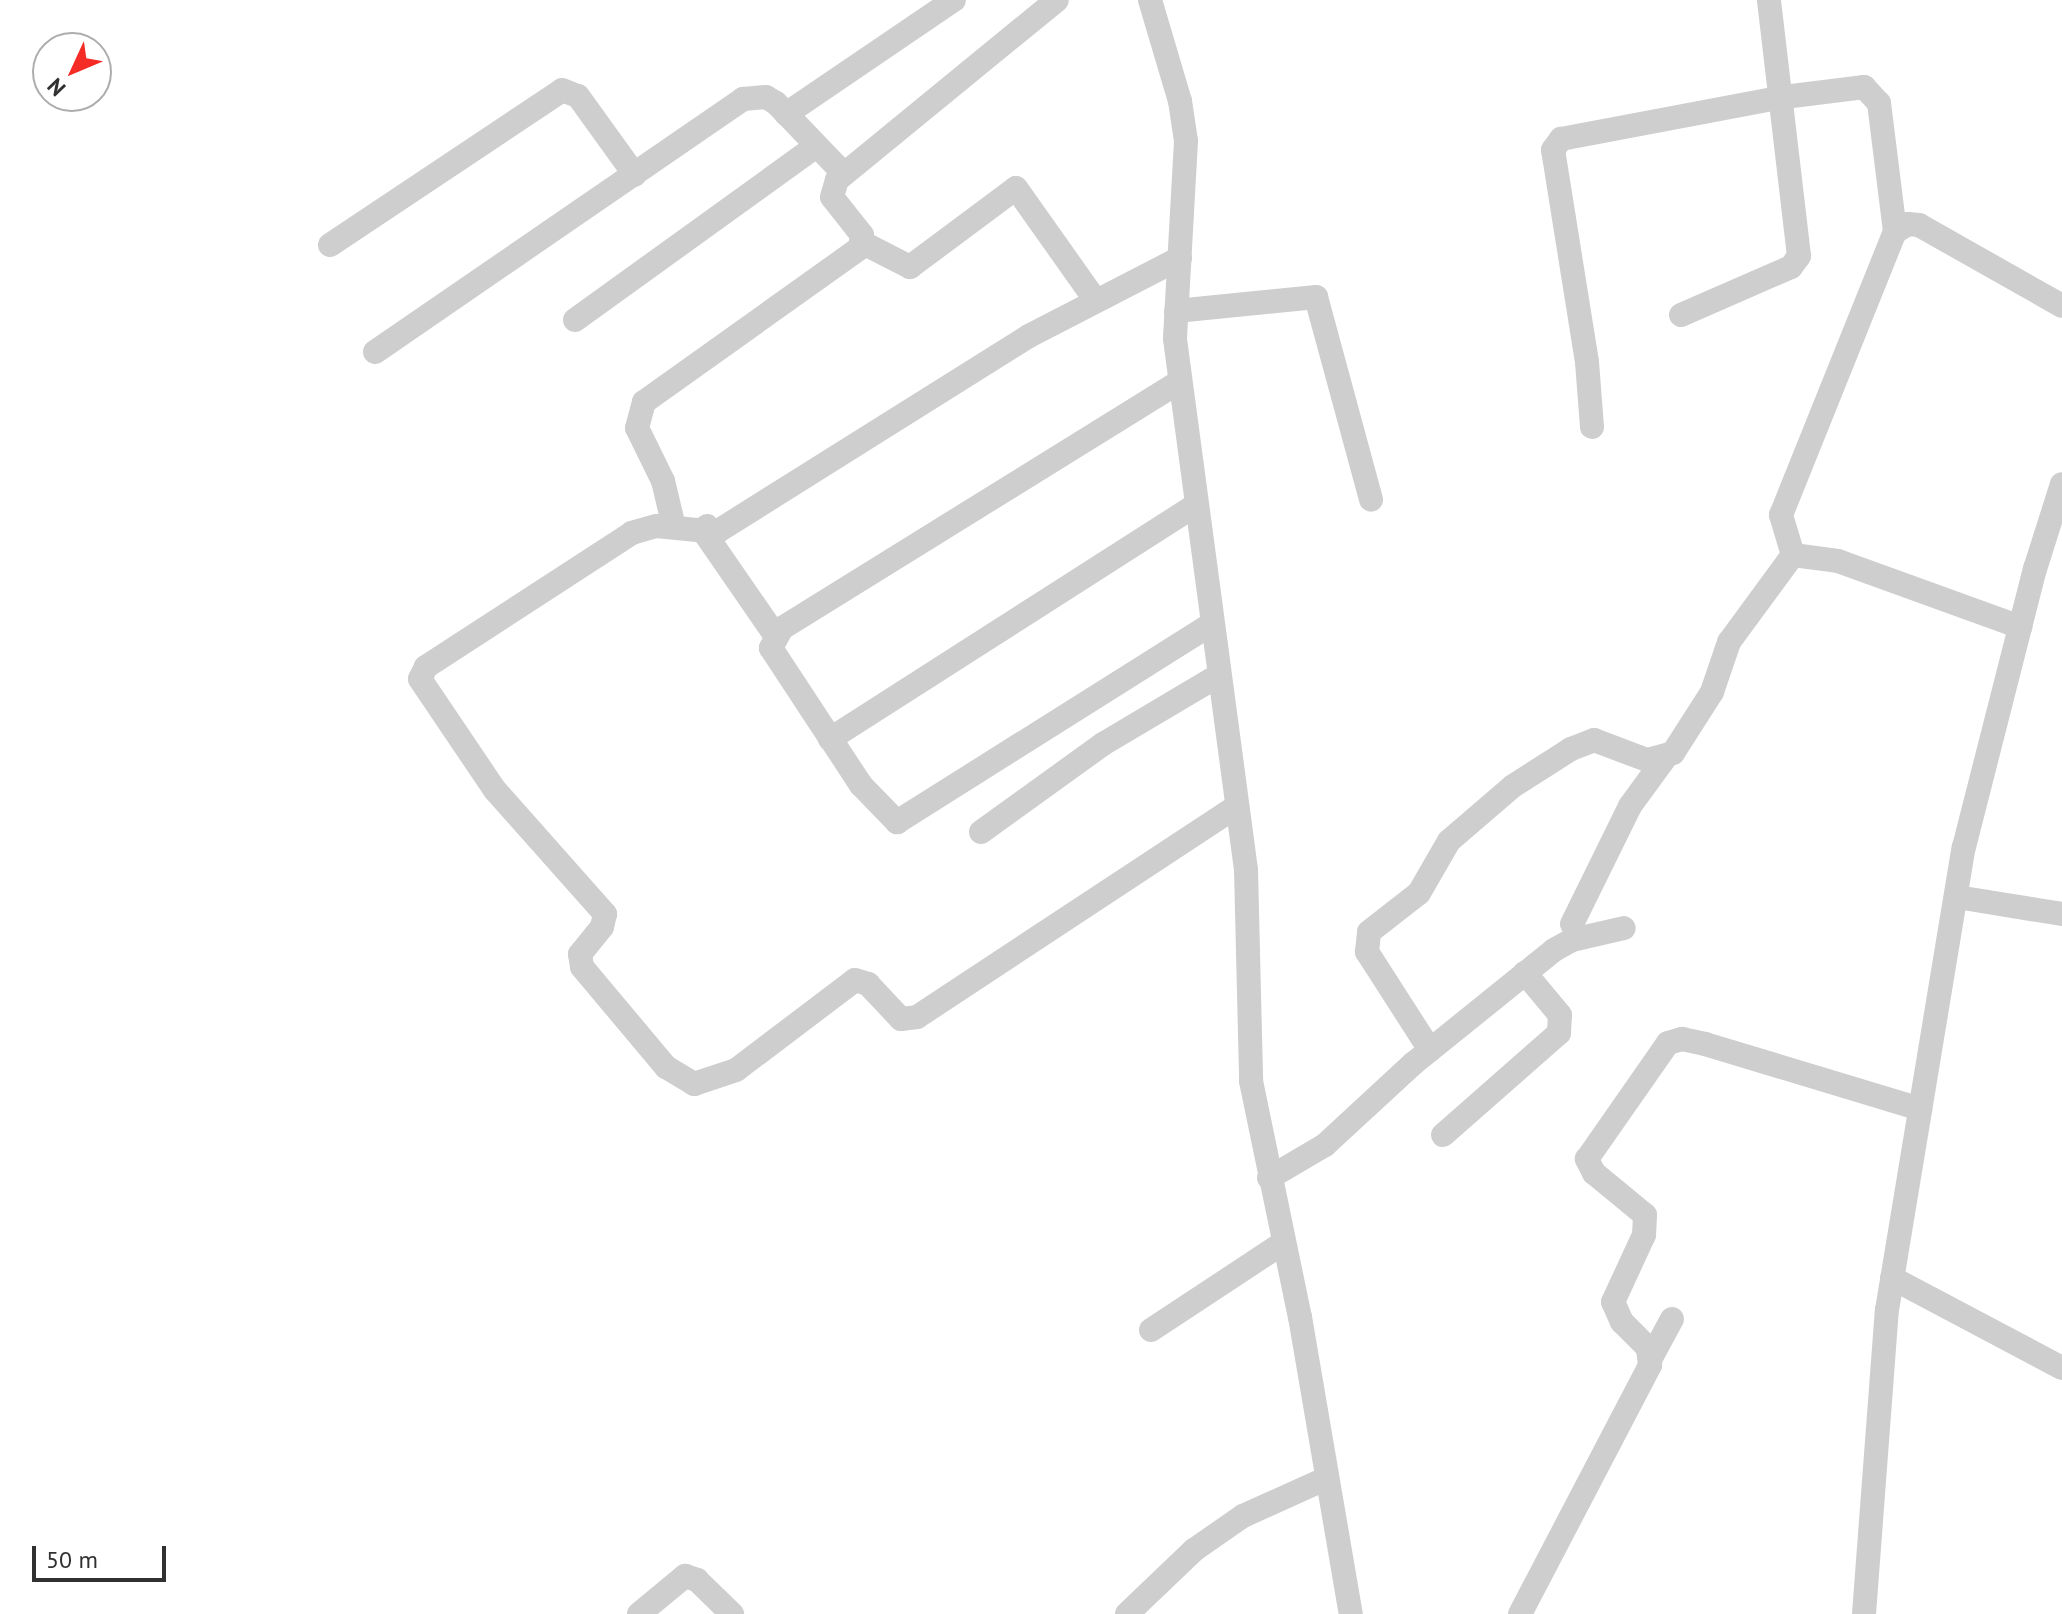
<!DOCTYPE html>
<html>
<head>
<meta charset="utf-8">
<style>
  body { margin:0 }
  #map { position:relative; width:2062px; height:1614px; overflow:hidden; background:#fff; font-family:"PT Sans",sans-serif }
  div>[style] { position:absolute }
  .minor>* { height:24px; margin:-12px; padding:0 12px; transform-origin:12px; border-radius:12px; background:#cecece }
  span { translate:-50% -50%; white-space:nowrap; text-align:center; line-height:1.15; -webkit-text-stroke:8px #fff; paint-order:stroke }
  .north { position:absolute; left:32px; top:32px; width:80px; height:80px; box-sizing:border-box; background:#fff; border:2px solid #adadad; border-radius:50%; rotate:226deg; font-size:22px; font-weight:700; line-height:32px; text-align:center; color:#313131 }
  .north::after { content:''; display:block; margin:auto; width:28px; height:36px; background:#f52b25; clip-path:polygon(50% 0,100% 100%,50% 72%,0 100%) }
  .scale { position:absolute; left:32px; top:1546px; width:134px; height:36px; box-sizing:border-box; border:4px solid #313131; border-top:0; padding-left:10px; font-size:24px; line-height:28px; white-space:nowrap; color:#313131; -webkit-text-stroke:6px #fff; paint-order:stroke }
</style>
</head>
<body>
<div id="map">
  <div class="minor">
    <div style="left:1150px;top:0;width:105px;rotate:73.5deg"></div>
    <div style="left:1180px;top:101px;width:40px;rotate:81.5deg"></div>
    <div style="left:1186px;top:141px;width:198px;rotate:93.2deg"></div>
    <div style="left:1175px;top:339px;width:536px;rotate:82.38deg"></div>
    <div style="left:1246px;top:870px;width:211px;rotate:88.6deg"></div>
    <div style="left:1251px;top:1081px;width:241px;rotate:78.3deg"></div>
    <div style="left:1300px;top:1317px;width:301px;rotate:80.3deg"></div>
    <div style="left:786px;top:114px;width:203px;rotate:-34.2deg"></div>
    <div style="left:863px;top:243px;width:53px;rotate:27.1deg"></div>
    <div style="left:910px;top:267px;width:132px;rotate:-36.7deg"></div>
    <div style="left:1016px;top:188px;width:138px;rotate:54.7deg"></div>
    <div style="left:330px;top:245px;width:279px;rotate:-33.7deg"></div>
    <div style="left:562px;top:90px;width:17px;rotate:21deg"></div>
    <div style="left:578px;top:96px;width:97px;rotate:54.2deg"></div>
    <div style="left:1180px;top:258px;width:170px;rotate:152.7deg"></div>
    <div style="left:1029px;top:336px;width:368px;rotate:147.9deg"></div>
    <div style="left:717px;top:532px;width:61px;rotate:-174.4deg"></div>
    <div style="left:656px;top:526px;width:25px;rotate:164deg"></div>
    <div style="left:632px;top:533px;width:246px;rotate:147deg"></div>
    <div style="left:426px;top:667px;width:13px;rotate:117deg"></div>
    <div style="left:420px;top:679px;width:134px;rotate:56deg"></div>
    <div style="left:495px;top:790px;width:166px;rotate:48.4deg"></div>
    <div style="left:605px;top:914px;width:13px;rotate:103deg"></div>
    <div style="left:602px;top:927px;width:35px;rotate:129deg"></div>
    <div style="left:580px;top:954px;width:13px;rotate:81deg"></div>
    <div style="left:582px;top:967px;width:131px;rotate:50deg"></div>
    <div style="left:666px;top:1067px;width:33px;rotate:31deg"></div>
    <div style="left:694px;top:1084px;width:44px;rotate:-18.4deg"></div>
    <div style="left:736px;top:1070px;width:149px;rotate:-37.1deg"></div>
    <div style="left:855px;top:980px;width:14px;rotate:17deg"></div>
    <div style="left:868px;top:984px;width:48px;rotate:46.7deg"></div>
    <div style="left:901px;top:1019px;width:16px;rotate:-7deg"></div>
    <div style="left:917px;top:1017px;width:383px;rotate:-33.4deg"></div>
    <div style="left:1176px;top:311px;width:141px;rotate:-5.7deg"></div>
    <div style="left:1316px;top:297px;width:210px;rotate:74.8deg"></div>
    <div style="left:1681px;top:315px;width:120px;rotate:-23.6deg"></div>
    <div style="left:1791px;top:267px;width:14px;rotate:-54deg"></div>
    <div style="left:1799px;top:256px;width:258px;rotate:-96.7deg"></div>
    <div style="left:575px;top:320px;width:297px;rotate:-35.8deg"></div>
    <div style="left:375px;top:352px;width:447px;rotate:-34.5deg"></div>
    <div style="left:743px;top:99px;width:23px;rotate:-5deg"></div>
    <div style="left:766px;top:97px;width:12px;rotate:31deg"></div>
    <div style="left:776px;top:103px;width:98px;rotate:46.2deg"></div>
    <div style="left:1179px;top:382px;width:467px;rotate:148.2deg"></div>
    <div style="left:782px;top:628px;width:23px;rotate:119deg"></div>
    <div style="left:771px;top:648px;width:164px;rotate:56.7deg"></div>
    <div style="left:861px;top:785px;width:52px;rotate:45.8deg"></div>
    <div style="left:897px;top:822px;width:371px;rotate:-32.2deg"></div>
    <div style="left:1592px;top:427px;width:65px;rotate:-94.4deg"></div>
    <div style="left:1587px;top:362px;width:215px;rotate:-99.1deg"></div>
    <div style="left:1553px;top:150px;width:14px;rotate:-54deg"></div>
    <div style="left:1561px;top:139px;width:227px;rotate:-10.7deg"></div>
    <div style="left:1784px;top:97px;width:81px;rotate:-7.1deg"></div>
    <div style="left:1864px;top:87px;width:22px;rotate:47deg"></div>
    <div style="left:1879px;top:103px;width:130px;rotate:82.9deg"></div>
    <div style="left:707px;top:526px;width:9px;rotate:96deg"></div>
    <div style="left:706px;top:535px;width:121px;rotate:55.4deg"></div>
    <div style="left:674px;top:527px;width:47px;rotate:-103.4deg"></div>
    <div style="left:663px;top:481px;width:59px;rotate:-116.1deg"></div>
    <div style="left:637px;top:428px;width:27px;rotate:-75deg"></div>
    <div style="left:644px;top:402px;width:265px;rotate:-35.5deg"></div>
    <div style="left:860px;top:248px;width:13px;rotate:-81deg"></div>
    <div style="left:862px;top:235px;width:48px;rotate:-128.3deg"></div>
    <div style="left:832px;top:197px;width:18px;rotate:-74deg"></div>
    <div style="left:837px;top:180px;width:284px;rotate:-39.3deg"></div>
    <div style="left:1793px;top:555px;width:42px;rotate:-106.7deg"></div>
    <div style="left:1781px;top:515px;width:305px;rotate:-68.1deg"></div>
    <div style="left:1895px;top:232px;width:15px;rotate:-32deg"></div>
    <div style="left:1908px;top:224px;width:11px;rotate:5deg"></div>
    <div style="left:1919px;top:225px;width:164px;rotate:29.5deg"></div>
    <div style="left:830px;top:739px;width:433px;rotate:-32.6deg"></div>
    <div style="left:981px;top:832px;width:150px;rotate:-35.8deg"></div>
    <div style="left:1103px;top:744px;width:135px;rotate:-30.7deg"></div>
    <div style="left:1957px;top:897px;width:106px;rotate:9.2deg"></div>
    <div style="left:1572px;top:924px;width:131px;rotate:-63.8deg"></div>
    <div style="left:1630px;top:806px;width:59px;rotate:-53.9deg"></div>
    <div style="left:1430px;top:1050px;width:117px;rotate:-122.7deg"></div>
    <div style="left:1367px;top:952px;width:20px;rotate:-84deg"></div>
    <div style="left:1369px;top:932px;width:63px;rotate:-38deg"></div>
    <div style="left:1419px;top:893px;width:60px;rotate:-60deg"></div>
    <div style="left:1449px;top:841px;width:84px;rotate:-40.7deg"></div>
    <div style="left:1513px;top:786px;width:69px;rotate:-32.5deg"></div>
    <div style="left:1571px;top:749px;width:25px;rotate:-21deg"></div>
    <div style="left:1594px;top:740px;width:57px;rotate:20.7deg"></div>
    <div style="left:1647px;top:760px;width:27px;rotate:-15deg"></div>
    <div style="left:1673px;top:753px;width:72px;rotate:-57.4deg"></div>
    <div style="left:1712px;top:692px;width:53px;rotate:-71.2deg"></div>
    <div style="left:1729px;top:642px;width:108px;rotate:-53.7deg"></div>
    <div style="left:1793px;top:555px;width:45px;rotate:7.6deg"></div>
    <div style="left:1838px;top:561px;width:194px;rotate:19.9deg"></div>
    <div style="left:1443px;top:1135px;width:154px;rotate:-41.3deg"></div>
    <div style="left:1559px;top:1033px;width:18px;rotate:-87deg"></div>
    <div style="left:1560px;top:1015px;width:55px;rotate:-129.8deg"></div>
    <div style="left:1269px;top:1178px;width:65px;rotate:-30.5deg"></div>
    <div style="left:1325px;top:1145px;width:121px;rotate:-42.7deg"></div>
    <div style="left:1414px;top:1063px;width:180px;rotate:-38.9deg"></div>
    <div style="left:1554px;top:950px;width:21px;rotate:-29deg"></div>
    <div style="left:1572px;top:940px;width:53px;rotate:-13deg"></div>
    <div style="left:1892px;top:1278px;width:192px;rotate:27.9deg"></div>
    <div style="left:1151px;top:1330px;width:158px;rotate:-33.4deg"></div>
    <div style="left:1652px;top:1356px;width:42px;rotate:-61.6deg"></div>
    <div style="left:639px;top:1614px;width:60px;rotate:-39.6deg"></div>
    <div style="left:685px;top:1576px;width:13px;rotate:18deg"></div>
    <div style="left:697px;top:1580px;width:49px;rotate:44.2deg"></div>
    <div style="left:1127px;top:1614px;width:93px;rotate:-43.7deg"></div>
    <div style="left:1194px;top:1550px;width:60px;rotate:-34.8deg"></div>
    <div style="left:1243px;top:1516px;width:92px;rotate:-24.3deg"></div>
    <div style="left:1520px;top:1614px;width:281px;rotate:-62.4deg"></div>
    <div style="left:1650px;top:1365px;width:17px;rotate:-97deg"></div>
    <div style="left:1648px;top:1348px;width:37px;rotate:-135deg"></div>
    <div style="left:1622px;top:1322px;width:22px;rotate:-114deg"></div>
    <div style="left:1613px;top:1302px;width:74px;rotate:-65.2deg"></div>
    <div style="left:1644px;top:1235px;width:20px;rotate:-87deg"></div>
    <div style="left:1645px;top:1215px;width:66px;rotate:-140.5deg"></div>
    <div style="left:1594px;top:1173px;width:16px;rotate:-117deg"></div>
    <div style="left:1587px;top:1159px;width:141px;rotate:-55.1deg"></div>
    <div style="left:1668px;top:1043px;width:15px;rotate:-16deg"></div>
    <div style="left:1682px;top:1039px;width:24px;rotate:12deg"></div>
    <div style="left:1705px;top:1044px;width:225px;rotate:16.8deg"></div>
    <div style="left:1864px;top:1614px;width:305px;rotate:-85.7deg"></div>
    <div style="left:1887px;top:1310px;width:469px;rotate:-80.6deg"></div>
    <div style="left:1964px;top:847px;width:287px;rotate:-75.7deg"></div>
    <div style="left:2035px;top:569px;width:89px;rotate:-72.4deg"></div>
  </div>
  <div class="north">N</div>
  <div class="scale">50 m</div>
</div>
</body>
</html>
